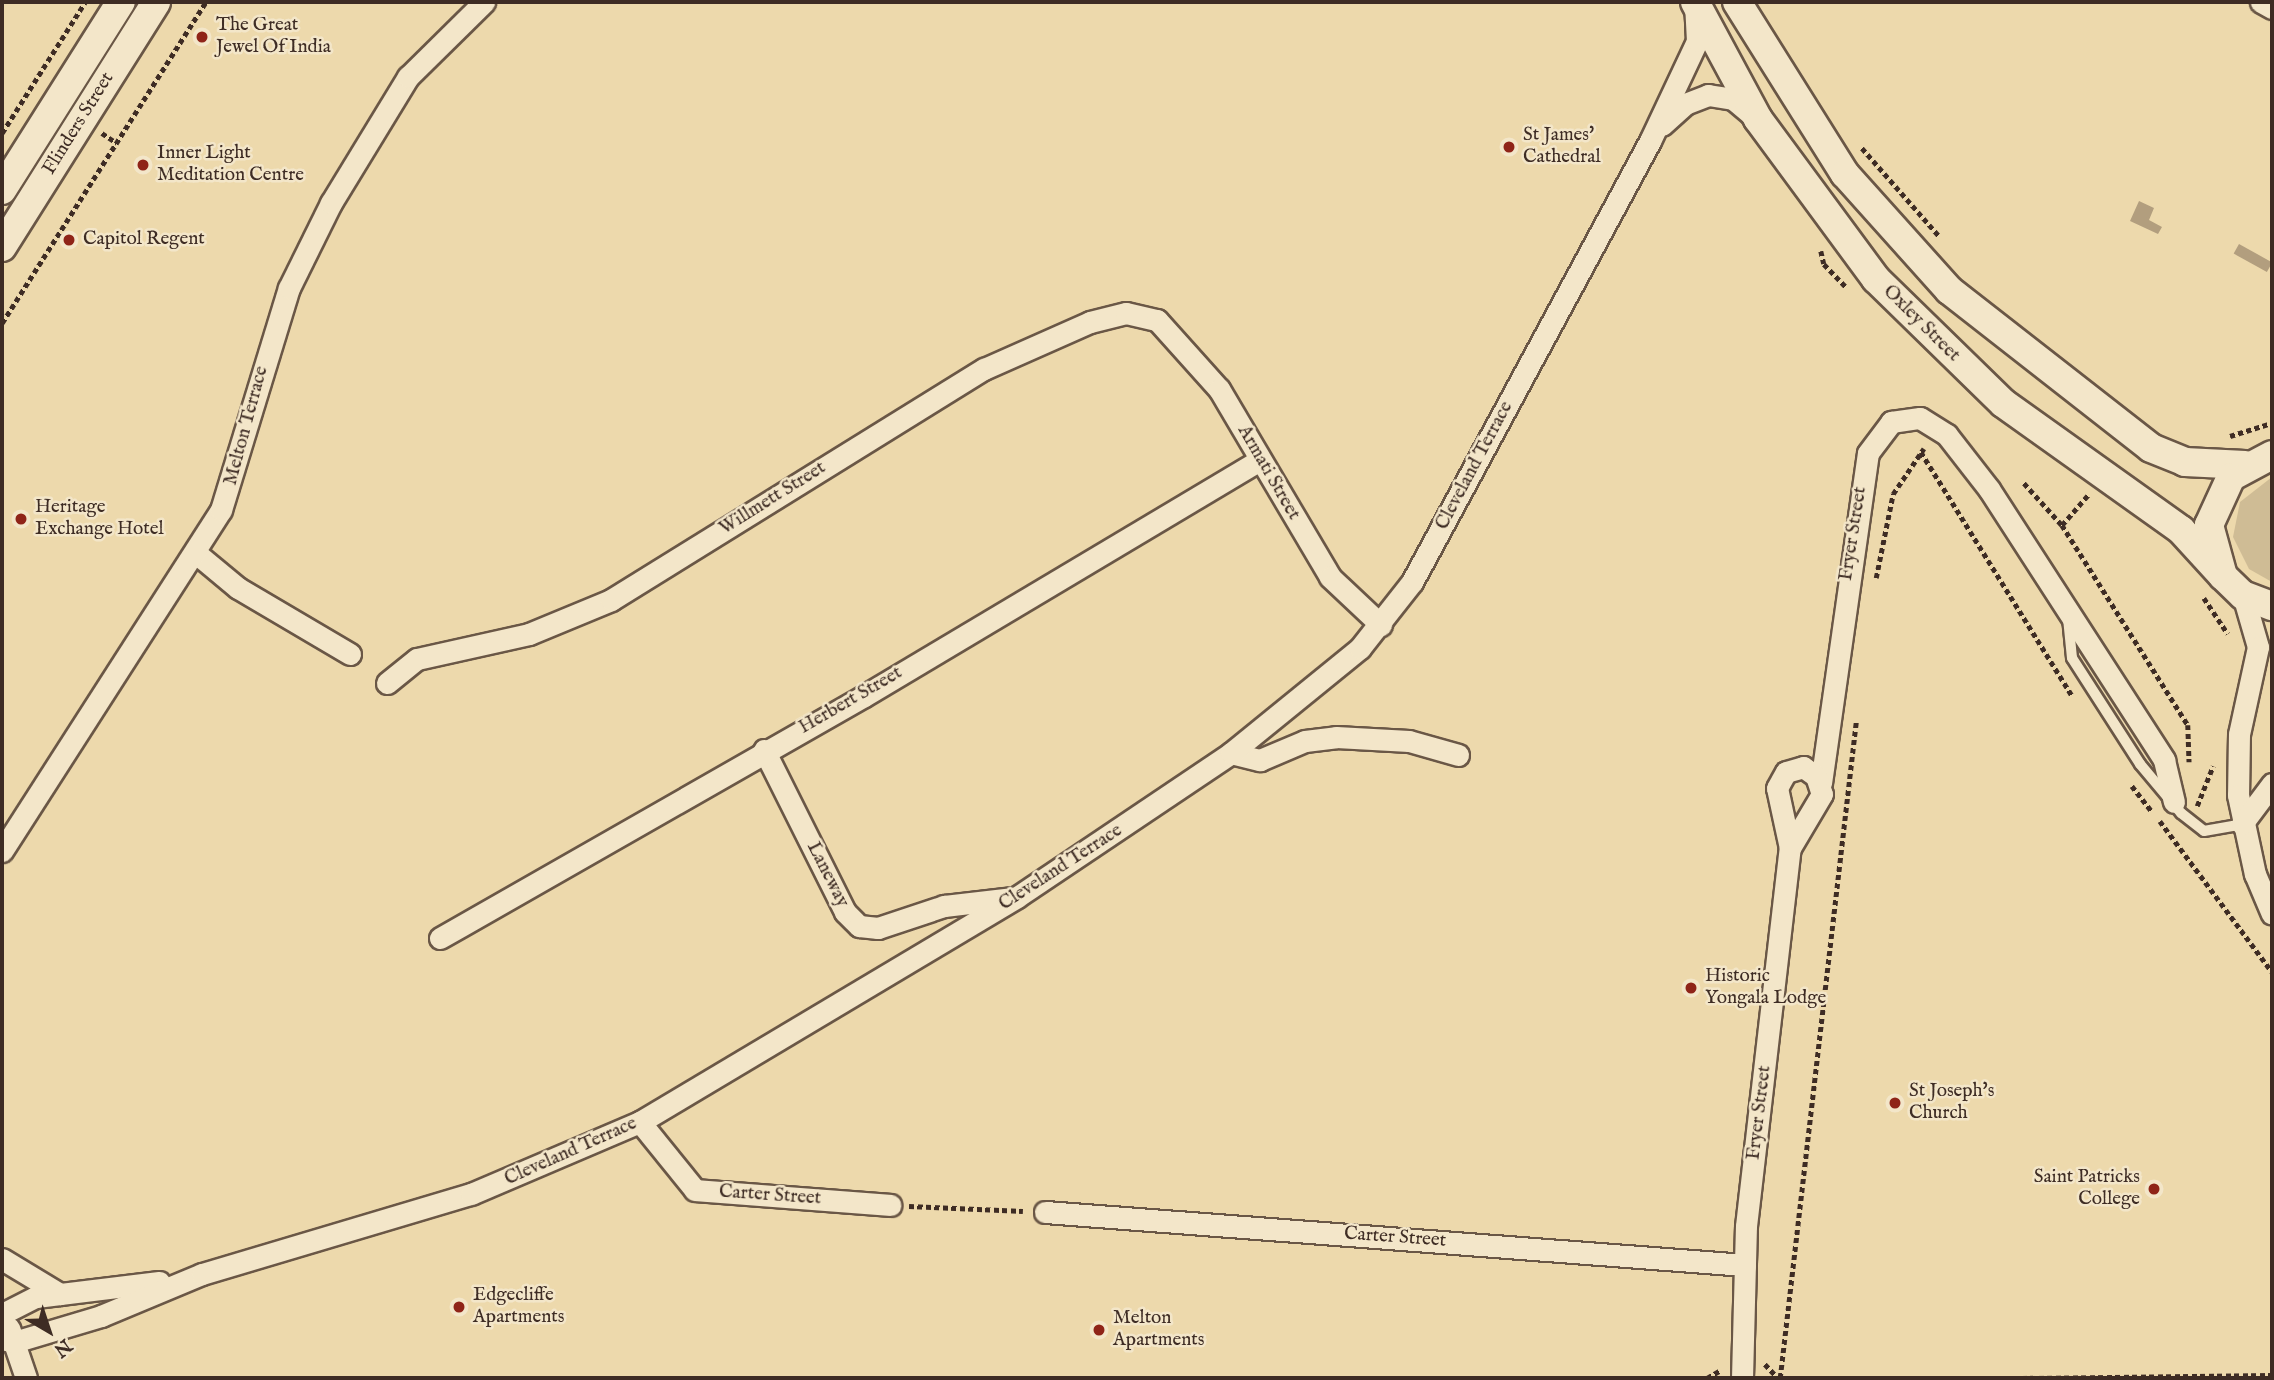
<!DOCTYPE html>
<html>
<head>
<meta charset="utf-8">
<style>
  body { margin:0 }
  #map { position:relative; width:2274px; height:1380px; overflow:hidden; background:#edd9ac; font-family:"IM FELL English",serif }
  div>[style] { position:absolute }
  .green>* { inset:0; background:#cfbc95 }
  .water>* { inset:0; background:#b29e7e; transform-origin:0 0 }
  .path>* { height:4.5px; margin-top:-2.25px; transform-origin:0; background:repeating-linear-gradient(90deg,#3e2c24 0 5px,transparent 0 8.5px) }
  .roads { filter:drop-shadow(2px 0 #6a5746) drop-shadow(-2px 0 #6a5746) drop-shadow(0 2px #6a5746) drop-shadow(0 -2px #6a5746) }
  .service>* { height:10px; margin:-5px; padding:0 5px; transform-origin:5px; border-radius:5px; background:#f3e6c9 }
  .minor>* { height:21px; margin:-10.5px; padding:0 10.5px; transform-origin:10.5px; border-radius:10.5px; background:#f3e6c9 }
  .secondary>* { height:28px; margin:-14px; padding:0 14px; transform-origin:14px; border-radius:14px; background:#f3e6c9 }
  .dots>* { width:19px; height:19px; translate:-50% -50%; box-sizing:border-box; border:4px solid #f3e6c9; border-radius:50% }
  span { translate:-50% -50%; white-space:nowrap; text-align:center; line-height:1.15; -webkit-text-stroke:5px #f3e6c9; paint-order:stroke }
  .poi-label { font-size:19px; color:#3e2c24 }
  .left { translate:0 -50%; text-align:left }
  .right { translate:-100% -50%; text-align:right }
  .street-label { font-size:19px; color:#3e2c24 }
  .frame { position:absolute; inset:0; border:4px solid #3e2c24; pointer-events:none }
  .north { position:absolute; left:14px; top:1296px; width:70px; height:70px; -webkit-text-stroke:5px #f3e6c9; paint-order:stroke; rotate:141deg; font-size:19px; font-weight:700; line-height:28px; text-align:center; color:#3e2c24 }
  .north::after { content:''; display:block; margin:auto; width:24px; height:32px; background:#3e2c24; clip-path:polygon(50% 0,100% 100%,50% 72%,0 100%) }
</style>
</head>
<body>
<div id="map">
  <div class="green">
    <div style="clip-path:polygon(2272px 477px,2272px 582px,2249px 569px,2233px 537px,2240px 502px)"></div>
  </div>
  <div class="water">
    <div style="clip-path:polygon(2139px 201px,2154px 208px,2149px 220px,2162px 227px,2158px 234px,2130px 221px)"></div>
    <div style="left:2239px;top:244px;width:38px;height:11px;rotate:29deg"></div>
  </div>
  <div class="path">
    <div style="left:2px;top:133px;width:155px;rotate:-57.6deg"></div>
    <div style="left:102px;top:133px;width:18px;rotate:34deg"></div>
    <div style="left:1862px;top:148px;width:117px;rotate:48.8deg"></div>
    <div style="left:1821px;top:251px;width:13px;rotate:77deg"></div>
    <div style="left:1824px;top:264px;width:33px;rotate:46deg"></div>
    <div style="left:2px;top:323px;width:380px;rotate:-57.6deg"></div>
    <div style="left:2230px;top:436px;width:44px;rotate:-17.2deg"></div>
    <div style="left:1921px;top:452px;width:288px;rotate:58.2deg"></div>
    <div style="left:2024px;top:483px;width:57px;rotate:47.9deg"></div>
    <div style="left:2062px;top:525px;width:236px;rotate:57.8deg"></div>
    <div style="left:2188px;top:725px;width:37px;rotate:88deg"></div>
    <div style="left:2062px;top:525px;width:40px;rotate:-49deg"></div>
    <div style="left:1876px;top:578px;width:86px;rotate:-78.6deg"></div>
    <div style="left:1893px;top:494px;width:55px;rotate:-56deg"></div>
    <div style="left:2204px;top:598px;width:43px;rotate:56.3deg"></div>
    <div style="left:2132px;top:786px;width:33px;rotate:52deg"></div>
    <div style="left:2197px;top:806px;width:43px;rotate:-68.2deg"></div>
    <div style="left:2160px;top:821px;width:188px;rotate:53.4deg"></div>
    <div style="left:909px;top:1206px;width:114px;rotate:2.5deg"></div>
    <div style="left:1765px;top:1364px;width:19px;rotate:47deg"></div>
    <div style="left:1707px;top:1378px;width:16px;rotate:-30deg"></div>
    <div style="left:1780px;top:1378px;width:660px;rotate:-83.39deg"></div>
    <div style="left:2022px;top:1378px;width:250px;rotate:-0.7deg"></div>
  </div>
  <div class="roads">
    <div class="service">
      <div style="left:2068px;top:618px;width:40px;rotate:84.3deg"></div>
      <div style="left:2072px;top:658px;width:126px;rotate:57.3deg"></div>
      <div style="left:2140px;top:764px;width:64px;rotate:50.1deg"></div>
      <div style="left:2181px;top:813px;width:29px;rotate:38deg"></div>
      <div style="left:2204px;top:831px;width:39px;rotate:-10deg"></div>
    </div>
    <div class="minor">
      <div style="left:2261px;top:2px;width:13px;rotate:29deg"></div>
      <div style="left:1662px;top:125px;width:31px;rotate:-42deg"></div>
      <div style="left:1685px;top:104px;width:25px;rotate:-21deg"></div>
      <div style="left:1708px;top:95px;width:25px;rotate:9deg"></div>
      <div style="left:1733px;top:99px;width:26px;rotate:40deg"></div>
      <div style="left:197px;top:554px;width:53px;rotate:39.7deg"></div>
      <div style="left:238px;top:588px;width:130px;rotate:30.5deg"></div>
      <div style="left:2243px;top:595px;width:54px;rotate:73.9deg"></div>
      <div style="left:2258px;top:647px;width:89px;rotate:102.3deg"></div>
      <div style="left:2239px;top:734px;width:61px;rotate:90.9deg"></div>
      <div style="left:2238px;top:795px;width:81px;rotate:77.9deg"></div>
      <div style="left:2255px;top:874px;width:43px;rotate:67deg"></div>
      <div style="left:387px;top:683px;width:38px;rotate:-39deg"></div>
      <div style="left:417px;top:659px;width:115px;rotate:-12.6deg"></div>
      <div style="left:529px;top:634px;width:89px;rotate:-22.5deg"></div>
      <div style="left:611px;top:600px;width:439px;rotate:-31.8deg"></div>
      <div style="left:984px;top:369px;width:116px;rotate:-23.9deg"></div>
      <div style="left:1090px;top:322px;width:37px;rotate:-14deg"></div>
      <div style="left:1126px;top:313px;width:32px;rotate:13deg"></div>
      <div style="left:1157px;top:320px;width:93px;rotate:48.1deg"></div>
      <div style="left:1219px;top:389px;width:218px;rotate:59.4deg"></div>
      <div style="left:1330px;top:577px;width:70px;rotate:43.3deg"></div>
      <div style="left:764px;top:750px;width:181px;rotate:63.4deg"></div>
      <div style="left:845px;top:912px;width:20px;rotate:45deg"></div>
      <div style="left:859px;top:926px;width:19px;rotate:6deg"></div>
      <div style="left:878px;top:928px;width:70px;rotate:-18.4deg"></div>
      <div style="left:944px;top:906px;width:68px;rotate:-6.7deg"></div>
      <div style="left:1231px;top:753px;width:30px;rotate:14deg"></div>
      <div style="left:1260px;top:760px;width:49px;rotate:-22.9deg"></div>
      <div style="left:1305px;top:741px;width:31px;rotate:-7deg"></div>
      <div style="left:1336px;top:737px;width:73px;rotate:3.1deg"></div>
      <div style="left:1409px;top:741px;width:51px;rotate:15.9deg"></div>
      <div style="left:1821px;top:783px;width:333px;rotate:-81.9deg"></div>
      <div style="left:1868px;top:453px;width:39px;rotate:-53deg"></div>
      <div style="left:1891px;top:422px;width:29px;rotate:-8deg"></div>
      <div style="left:1920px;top:418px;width:32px;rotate:32deg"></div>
      <div style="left:1947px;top:435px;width:68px;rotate:52.1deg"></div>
      <div style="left:1989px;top:489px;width:323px;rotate:57.1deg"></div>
      <div style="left:2164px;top:760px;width:43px;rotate:76.6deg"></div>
      <div style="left:2242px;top:824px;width:50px;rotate:-53.1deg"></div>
      <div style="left:2px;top:851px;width:405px;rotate:-57.3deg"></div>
      <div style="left:221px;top:510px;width:232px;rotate:-73deg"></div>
      <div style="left:289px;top:288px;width:95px;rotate:-63.7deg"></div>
      <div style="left:331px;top:203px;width:148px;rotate:-58.6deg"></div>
      <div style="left:408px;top:77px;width:107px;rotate:-44.6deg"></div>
      <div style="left:440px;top:938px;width:488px;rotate:-29.7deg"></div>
      <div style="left:864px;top:696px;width:461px;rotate:-30.8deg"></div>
      <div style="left:640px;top:1122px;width:87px;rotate:51deg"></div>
      <div style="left:695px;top:1190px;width:196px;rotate:4.4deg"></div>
      <div style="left:1045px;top:1212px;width:702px;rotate:4.33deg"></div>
      <div style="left:2px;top:1259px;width:68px;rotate:31.1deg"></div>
      <div style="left:2px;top:1314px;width:38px;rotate:-27deg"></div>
      <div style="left:36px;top:1297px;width:124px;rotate:-7deg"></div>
      <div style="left:9px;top:1328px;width:53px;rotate:71.2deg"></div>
      <div style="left:2px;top:1339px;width:12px;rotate:14deg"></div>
      <div style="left:14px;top:1342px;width:91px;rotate:-16.6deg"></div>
      <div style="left:101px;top:1316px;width:109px;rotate:-22.6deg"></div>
      <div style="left:202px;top:1274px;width:281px;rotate:-16.6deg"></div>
      <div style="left:471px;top:1194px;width:184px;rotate:-23.1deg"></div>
      <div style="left:640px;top:1122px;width:439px;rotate:-30.8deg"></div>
      <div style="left:1017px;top:897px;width:258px;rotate:-33.9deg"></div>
      <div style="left:1231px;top:753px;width:166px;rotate:-39.1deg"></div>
      <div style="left:1360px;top:648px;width:84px;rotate:-51.8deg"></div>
      <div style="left:1412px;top:582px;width:501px;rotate:-61.65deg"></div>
      <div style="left:1650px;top:141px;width:110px;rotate:-64.8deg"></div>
      <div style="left:1697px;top:41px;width:34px;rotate:-93deg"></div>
      <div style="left:1742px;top:1378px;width:152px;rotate:-88.5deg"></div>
      <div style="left:1746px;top:1226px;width:381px;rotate:-83.4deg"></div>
      <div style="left:1790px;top:848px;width:61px;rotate:-102.2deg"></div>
      <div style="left:1777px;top:788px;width:18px;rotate:-61deg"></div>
      <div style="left:1786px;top:772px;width:18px;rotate:-16deg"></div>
      <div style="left:1803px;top:767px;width:16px;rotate:35deg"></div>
      <div style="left:1816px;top:776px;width:19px;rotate:72deg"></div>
      <div style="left:1822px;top:794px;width:63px;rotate:120.7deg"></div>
    </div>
    <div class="secondary">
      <div style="left:1695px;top:2px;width:133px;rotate:61.7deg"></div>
      <div style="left:1758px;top:119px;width:199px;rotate:53.6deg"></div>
      <div style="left:1876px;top:279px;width:177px;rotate:44.3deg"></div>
      <div style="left:2003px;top:403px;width:219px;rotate:35.5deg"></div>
      <div style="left:2181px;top:530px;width:62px;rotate:47.6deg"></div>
      <div style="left:1737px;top:2px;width:203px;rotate:57.9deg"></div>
      <div style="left:1845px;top:174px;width:156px;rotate:48.1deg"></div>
      <div style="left:1949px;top:290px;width:256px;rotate:38deg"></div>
      <div style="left:2151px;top:448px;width:37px;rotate:22deg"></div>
      <div style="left:2185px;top:462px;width:60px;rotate:2.9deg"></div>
      <div style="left:2px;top:190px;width:222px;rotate:-57.7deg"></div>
      <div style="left:2px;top:247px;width:289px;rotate:-57.8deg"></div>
      <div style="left:2272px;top:455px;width:47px;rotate:151.8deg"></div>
      <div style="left:2231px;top:477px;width:53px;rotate:114.6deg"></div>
      <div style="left:2209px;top:525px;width:53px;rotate:74.6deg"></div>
      <div style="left:2223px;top:576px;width:28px;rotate:44deg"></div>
      <div style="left:2243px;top:595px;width:31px;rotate:21deg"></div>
    </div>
  </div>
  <div class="dots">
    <div style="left:202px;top:37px;background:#8f2418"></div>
    <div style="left:1509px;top:147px;background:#8f2418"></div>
    <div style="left:143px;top:165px;background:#8f2418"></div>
    <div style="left:69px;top:240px;background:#8f2418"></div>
    <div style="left:21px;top:519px;background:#8f2418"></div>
    <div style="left:1691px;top:988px;background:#8f2418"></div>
    <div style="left:1895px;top:1103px;background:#8f2418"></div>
    <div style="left:2154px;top:1189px;background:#8f2418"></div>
    <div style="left:459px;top:1307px;background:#8f2418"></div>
    <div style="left:1099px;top:1330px;background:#8f2418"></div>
  </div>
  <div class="poi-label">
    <span class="left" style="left:216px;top:37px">The Great<br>Jewel Of India</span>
    <span class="left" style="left:1523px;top:147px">St James'<br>Cathedral</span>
    <span class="left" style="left:157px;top:165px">Inner Light<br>Meditation Centre</span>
    <span class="left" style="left:83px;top:240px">Capitol Regent</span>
    <span class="left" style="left:35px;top:519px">Heritage<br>Exchange Hotel</span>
    <span class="left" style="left:1705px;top:988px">Historic<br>Yongala Lodge</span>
    <span class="left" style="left:1909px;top:1103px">St Joseph's<br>Church</span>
    <span class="right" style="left:2140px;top:1189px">Saint Patricks<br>College</span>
    <span class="left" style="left:473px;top:1307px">Edgecliffe<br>Apartments</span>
    <span class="left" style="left:1113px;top:1330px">Melton<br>Apartments</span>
  </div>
  <div class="street-label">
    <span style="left:79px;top:124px;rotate:-58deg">Flinders Street</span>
    <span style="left:1921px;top:324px;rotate:45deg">Oxley Street</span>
    <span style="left:247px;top:426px;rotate:-75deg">Melton Terrace</span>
    <span style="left:1475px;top:466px;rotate:-62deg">Cleveland Terrace</span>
    <span style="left:1268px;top:473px;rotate:60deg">Armati Street</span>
    <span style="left:773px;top:499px;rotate:-32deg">Willmett Street</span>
    <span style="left:1854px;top:534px;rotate:-81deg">Fryer Street</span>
    <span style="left:851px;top:701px;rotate:-30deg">Herbert Street</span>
    <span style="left:1061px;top:868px;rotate:-33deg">Cleveland Terrace</span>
    <span style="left:827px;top:875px;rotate:63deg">Laneway</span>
    <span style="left:1760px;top:1113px;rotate:-83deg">Fryer Street</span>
    <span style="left:571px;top:1152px;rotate:-24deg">Cleveland Terrace</span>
    <span style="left:770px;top:1196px;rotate:4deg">Carter Street</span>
    <span style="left:1395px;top:1238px;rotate:4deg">Carter Street</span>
  </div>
  <div class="frame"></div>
  <div class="north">N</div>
</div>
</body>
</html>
